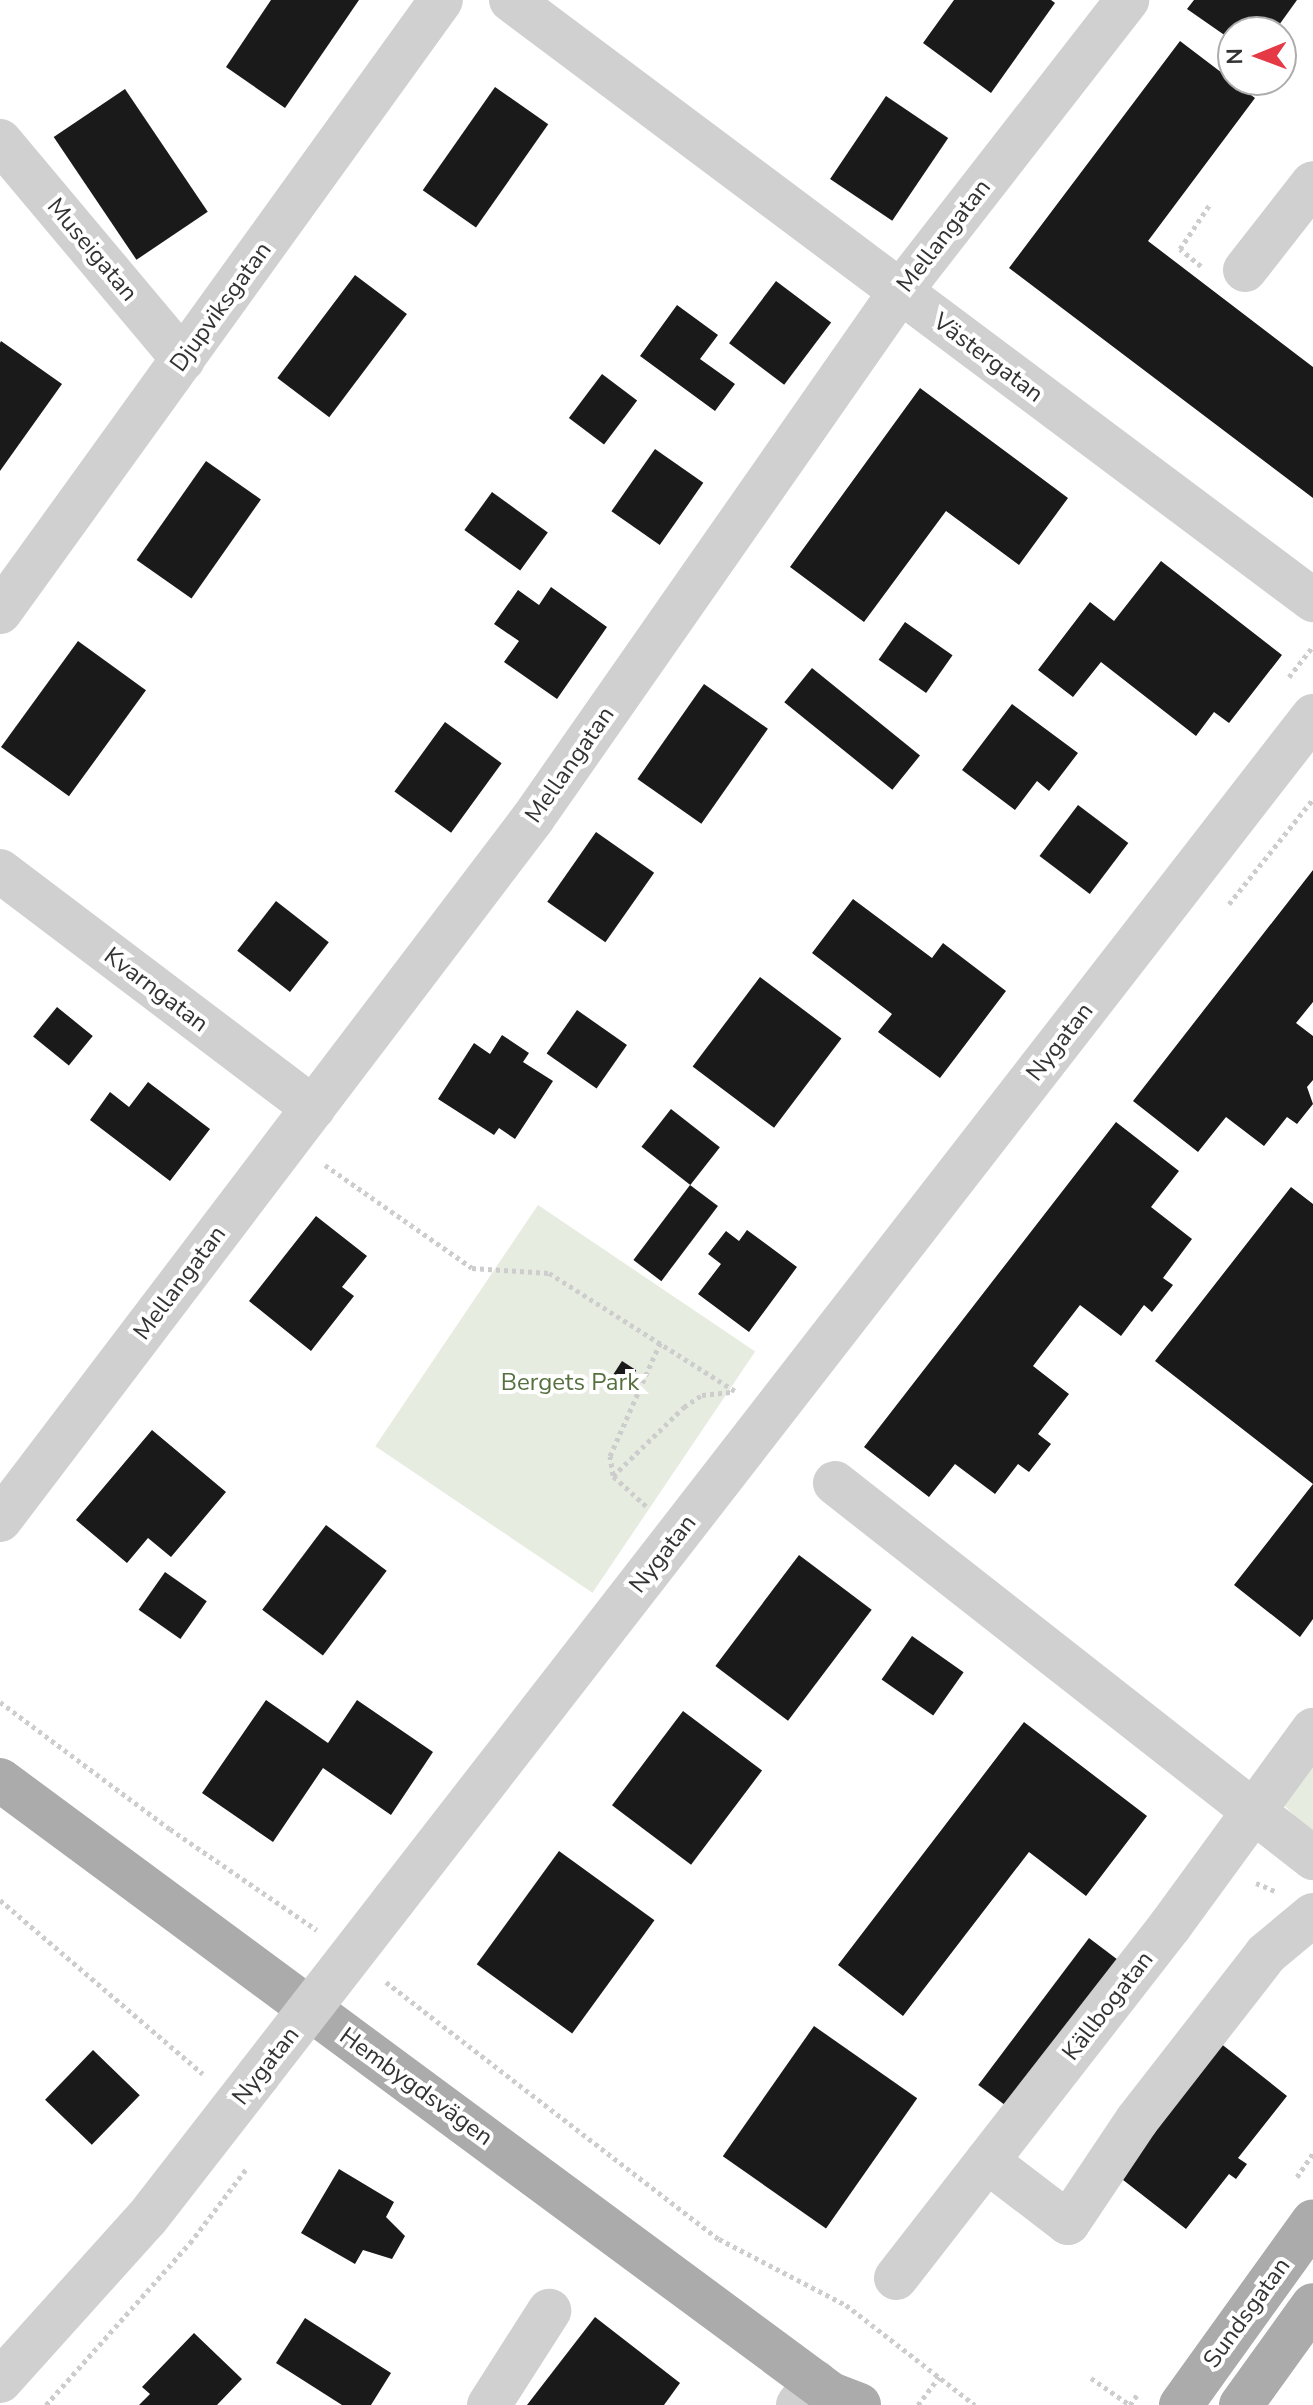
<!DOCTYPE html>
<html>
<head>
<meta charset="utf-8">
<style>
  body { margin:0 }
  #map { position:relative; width:1313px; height:2405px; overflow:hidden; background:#fff; font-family:"Nunito Sans",sans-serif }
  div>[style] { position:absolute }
  .green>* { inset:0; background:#e6ecdf; transform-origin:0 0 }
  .building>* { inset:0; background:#1a1a1a; transform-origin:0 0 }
  .path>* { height:5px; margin-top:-2.5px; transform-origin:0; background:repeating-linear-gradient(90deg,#cdcdcd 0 4px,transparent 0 8px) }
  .minor>* { height:44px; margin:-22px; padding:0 22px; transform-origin:22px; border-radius:22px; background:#d0d0d0 }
  .major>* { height:44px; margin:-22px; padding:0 22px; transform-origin:22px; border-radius:22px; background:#ababab }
  .minor-bridge>* { height:44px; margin:-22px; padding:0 22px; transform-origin:22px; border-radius:22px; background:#d0d0d0 }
  span { translate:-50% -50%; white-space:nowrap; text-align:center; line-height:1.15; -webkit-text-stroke:8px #fff; paint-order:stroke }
  .street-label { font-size:24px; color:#333 }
  .park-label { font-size:24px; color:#56703f }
  .north { position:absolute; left:1217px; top:16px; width:80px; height:80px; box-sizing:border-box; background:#fff; border:2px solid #adadad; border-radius:50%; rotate:269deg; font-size:22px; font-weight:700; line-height:32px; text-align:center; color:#333 }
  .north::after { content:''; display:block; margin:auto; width:28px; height:36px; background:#e63946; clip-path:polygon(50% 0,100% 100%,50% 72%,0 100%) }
</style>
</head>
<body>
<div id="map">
  <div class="green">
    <div style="left:538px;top:1205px;width:262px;height:291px;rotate:34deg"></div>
    <div style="clip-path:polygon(1313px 1751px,1313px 1835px,1280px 1801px)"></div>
  </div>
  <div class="building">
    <div style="clip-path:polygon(271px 0,359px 0,285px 108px,226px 67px)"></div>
    <div style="clip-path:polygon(954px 0,1051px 0,1055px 3px,991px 93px,923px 43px)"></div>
    <div style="clip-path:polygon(1194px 0,1297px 0,1274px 32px,1233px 32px,1233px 41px,1187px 9px)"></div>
    <div style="clip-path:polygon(1180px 41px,1255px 98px,1148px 241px,1313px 367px,1313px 498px,1009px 268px)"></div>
    <div style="left:495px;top:87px;width:65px;height:126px;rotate:35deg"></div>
    <div style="left:125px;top:89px;width:148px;height:86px;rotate:56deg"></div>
    <div style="left:886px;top:96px;width:75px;height:100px;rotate:34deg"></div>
    <div style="left:355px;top:275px;width:65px;height:129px;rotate:37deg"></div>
    <div style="left:776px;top:281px;width:69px;height:78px;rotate:37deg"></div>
    <div style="clip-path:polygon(677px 305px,718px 335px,700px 359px,735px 384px,715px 411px,640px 356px)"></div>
    <div style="clip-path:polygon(1px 341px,62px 384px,0 471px,0 343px)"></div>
    <div style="left:602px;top:374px;width:44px;height:55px;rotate:37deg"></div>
    <div style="clip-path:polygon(920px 388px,1068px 498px,1019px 565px,946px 511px,864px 622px,790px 567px)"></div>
    <div style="left:655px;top:449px;width:59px;height:76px;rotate:35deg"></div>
    <div style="left:206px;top:461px;width:67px;height:121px;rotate:35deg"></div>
    <div style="left:492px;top:492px;width:69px;height:47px;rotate:36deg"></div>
    <div style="clip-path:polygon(1161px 561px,1282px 655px,1229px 723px,1214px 712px,1196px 736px,1101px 662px,1073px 697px,1038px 670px,1090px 602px,1114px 621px)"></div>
    <div style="clip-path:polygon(551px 587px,607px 627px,557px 699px,504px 662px,519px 641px,494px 624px,518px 590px,539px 605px)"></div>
    <div style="left:905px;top:622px;width:58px;height:46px;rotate:35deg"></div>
    <div style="left:78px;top:641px;width:84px;height:131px;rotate:36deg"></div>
    <div style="left:812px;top:668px;width:139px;height:44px;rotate:39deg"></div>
    <div style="left:704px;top:684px;width:78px;height:116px;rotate:35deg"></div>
    <div style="clip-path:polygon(1012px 704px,1078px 753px,1049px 791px,1037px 781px,1015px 810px,962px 770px)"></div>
    <div style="left:445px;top:722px;width:70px;height:86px;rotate:36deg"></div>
    <div style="left:1078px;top:805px;width:63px;height:64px;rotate:37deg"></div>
    <div style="left:596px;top:832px;width:71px;height:85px;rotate:35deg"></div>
    <div style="clip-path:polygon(1313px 870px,1313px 1002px,1296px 1023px,1313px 1036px,1313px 1080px,1307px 1087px,1313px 1104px,1297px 1124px,1287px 1117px,1264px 1146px,1226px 1117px,1198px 1152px,1133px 1101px)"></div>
    <div style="clip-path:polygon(853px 899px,932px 958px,943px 943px,1006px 991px,940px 1078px,878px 1032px,892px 1014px,812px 953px)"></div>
    <div style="left:276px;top:901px;width:67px;height:63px;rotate:38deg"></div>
    <div style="left:760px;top:977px;width:102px;height:112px;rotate:37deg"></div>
    <div style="left:57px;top:1007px;width:46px;height:38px;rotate:39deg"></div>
    <div style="left:577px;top:1010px;width:61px;height:53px;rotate:35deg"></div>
    <div style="clip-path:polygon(502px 1035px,529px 1053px,523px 1062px,553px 1081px,515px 1139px,499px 1128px,494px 1135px,438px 1099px,474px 1043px,490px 1054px)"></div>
    <div style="clip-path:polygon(148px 1082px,210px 1129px,170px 1181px,90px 1120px,110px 1092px,129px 1107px)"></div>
    <div style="left:671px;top:1109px;width:62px;height:48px;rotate:38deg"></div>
    <div style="clip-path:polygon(1116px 1122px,1179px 1171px,1151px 1207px,1192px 1239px,1163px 1278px,1173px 1285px,1152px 1312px,1144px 1305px,1121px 1336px,1080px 1305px,1033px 1366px,1069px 1394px,1038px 1434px,1051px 1444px,1029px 1472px,1018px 1464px,995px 1494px,955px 1464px,929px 1497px,864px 1447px)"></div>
    <div style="left:690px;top:1185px;width:35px;height:94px;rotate:37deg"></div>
    <div style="clip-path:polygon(1291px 1187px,1313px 1204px,1313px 1619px,1300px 1637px,1234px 1585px,1313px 1484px,1155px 1361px)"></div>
    <div style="clip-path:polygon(316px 1216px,367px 1256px,342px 1287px,354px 1296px,311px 1351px,249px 1301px)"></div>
    <div style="clip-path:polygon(747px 1230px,797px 1267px,749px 1332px,698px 1294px,721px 1264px,708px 1254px,726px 1231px,739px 1241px)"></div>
    <div style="left:622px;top:1361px;width:17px;height:25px;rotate:33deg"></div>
    <div style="clip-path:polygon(152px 1430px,226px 1492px,171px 1557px,148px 1538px,127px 1563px,76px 1520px)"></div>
    <div style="left:326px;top:1525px;width:76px;height:106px;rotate:37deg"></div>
    <div style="left:799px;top:1555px;width:91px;height:139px;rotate:37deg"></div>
    <div style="left:165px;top:1572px;width:51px;height:46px;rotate:35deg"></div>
    <div style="left:912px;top:1636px;width:63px;height:53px;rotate:35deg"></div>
    <div style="clip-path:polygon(266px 1700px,328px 1743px,357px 1700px,433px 1752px,391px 1815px,323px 1768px,273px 1842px,202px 1793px)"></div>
    <div style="left:683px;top:1711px;width:99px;height:118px;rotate:37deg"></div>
    <div style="clip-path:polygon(1024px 1722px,1147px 1816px,1086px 1896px,1029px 1852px,903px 2016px,838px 1965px)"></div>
    <div style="left:559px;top:1851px;width:118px;height:140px;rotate:36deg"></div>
    <div style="left:1089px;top:1938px;width:43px;height:184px;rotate:37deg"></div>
    <div style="left:814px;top:2026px;width:126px;height:159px;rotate:35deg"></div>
    <div style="clip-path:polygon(1210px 2035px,1287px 2096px,1238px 2158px,1247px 2164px,1236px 2179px,1229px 2174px,1186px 2229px,1118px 2176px)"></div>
    <div style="left:93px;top:2050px;width:65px;height:69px;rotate:44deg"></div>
    <div style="clip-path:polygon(339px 2169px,394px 2202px,386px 2217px,405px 2236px,392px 2259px,363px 2250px,355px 2264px,301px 2233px)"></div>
    <div style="clip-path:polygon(595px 2317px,680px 2383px,664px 2405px,527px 2405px)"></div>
    <div style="clip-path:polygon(305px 2318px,391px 2373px,371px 2405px,342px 2405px,276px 2363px)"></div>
    <div style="clip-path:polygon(194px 2333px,242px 2379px,217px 2405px,139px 2405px,150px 2394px,142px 2387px)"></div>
  </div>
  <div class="path">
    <div style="left:1201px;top:266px;width:27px;rotate:-141deg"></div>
    <div style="left:1180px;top:249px;width:54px;rotate:-56.3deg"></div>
    <div style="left:1289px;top:677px;width:39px;rotate:-52deg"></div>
    <div style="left:1229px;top:904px;width:134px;rotate:-51.3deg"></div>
    <div style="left:325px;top:1165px;width:179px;rotate:35deg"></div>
    <div style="left:472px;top:1268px;width:77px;rotate:3.7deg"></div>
    <div style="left:549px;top:1273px;width:220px;rotate:32.4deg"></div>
    <div style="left:613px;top:1475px;width:19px;rotate:-99deg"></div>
    <div style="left:610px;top:1456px;width:126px;rotate:-66.1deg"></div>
    <div style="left:646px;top:1506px;width:45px;rotate:-137.7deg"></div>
    <div style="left:613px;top:1476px;width:99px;rotate:-44.2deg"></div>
    <div style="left:684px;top:1407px;width:22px;rotate:-34deg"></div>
    <div style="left:702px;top:1395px;width:29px;rotate:-6deg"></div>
    <div style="left:0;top:1702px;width:212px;rotate:36.8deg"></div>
    <div style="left:170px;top:1829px;width:178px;rotate:34.5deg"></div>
    <div style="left:1256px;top:1883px;width:21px;rotate:23deg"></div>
    <div style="left:0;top:1900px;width:267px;rotate:40.6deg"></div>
    <div style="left:386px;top:1982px;width:421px;rotate:37.7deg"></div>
    <div style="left:719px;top:2239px;width:143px;rotate:27.5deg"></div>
    <div style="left:846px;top:2305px;width:163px;rotate:37.8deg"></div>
    <div style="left:1297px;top:2177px;width:29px;rotate:-56deg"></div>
    <div style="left:1091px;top:2378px;width:47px;rotate:34.7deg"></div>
    <div style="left:1130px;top:2405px;width:12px;rotate:-55deg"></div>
    <div style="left:46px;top:2405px;width:217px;rotate:-48.4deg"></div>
    <div style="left:190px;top:2243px;width:94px;rotate:-52.8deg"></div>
    <div style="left:918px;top:2405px;width:35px;rotate:-53deg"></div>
  </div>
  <div class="minor">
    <div style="left:511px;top:0;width:1002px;rotate:36.8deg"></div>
    <div style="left:0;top:141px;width:285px;rotate:50deg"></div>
    <div style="left:1245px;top:270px;width:110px;rotate:-52deg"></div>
    <div style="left:0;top:612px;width:754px;rotate:-54.22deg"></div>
    <div style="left:0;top:871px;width:393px;rotate:37.1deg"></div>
    <div style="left:835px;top:1483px;width:608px;rotate:38.11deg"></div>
    <div style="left:0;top:1520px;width:881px;rotate:-52.79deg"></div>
    <div style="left:533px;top:818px;width:641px;rotate:-55.1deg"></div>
    <div style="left:900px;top:292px;width:370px;rotate:-52.1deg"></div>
    <div style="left:394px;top:1900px;width:1499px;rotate:-52.18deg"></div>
    <div style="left:987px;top:2161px;width:102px;rotate:37.4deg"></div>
    <div style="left:1068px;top:2223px;width:124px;rotate:-56.2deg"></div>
    <div style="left:1137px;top:2120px;width:210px;rotate:-52.1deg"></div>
    <div style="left:1266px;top:1954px;width:61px;rotate:-39.7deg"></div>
    <div style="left:896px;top:2278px;width:446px;rotate:-52.1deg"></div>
    <div style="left:1170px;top:1926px;width:243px;rotate:-53.9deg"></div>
    <div style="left:0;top:2381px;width:219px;rotate:-48deg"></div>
    <div style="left:147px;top:2218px;width:182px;rotate:-52.1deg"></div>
    <div style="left:489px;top:2405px;width:112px;rotate:-57.4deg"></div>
    <div style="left:798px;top:2405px;width:29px;rotate:-54deg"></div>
  </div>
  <div class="major">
    <div style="left:0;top:1780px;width:1033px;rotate:36.46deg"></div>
    <div style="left:831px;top:2394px;width:30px;rotate:21deg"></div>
    <div style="left:1181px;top:2405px;width:226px;rotate:-54.3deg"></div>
    <div style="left:1241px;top:2405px;width:123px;rotate:-54.2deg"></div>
  </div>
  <div class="minor-bridge">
    <div style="left:259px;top:2074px;width:220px;rotate:-52.2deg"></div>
  </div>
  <div class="street-label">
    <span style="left:944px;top:236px;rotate:-52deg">Mellangatan</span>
    <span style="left:92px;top:250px;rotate:50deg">Museigatan</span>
    <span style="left:221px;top:307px;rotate:-54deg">Djupviksgatan</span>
    <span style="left:988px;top:358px;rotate:37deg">Västergatan</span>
    <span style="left:570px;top:765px;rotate:-55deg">Mellangatan</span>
    <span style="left:156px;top:990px;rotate:37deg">Kvarngatan</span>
    <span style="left:1060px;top:1042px;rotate:-52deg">Nygatan</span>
    <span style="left:180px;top:1283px;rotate:-53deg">Mellangatan</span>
    <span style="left:663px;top:1554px;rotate:-52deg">Nygatan</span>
    <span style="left:1108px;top:2006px;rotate:-52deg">Källbogatan</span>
    <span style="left:266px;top:2066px;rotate:-52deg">Nygatan</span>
    <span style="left:416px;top:2087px;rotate:36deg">Hembygdsvägen</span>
    <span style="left:1247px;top:2313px;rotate:-54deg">Sundsgatan</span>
  </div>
  <div class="park-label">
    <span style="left:570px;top:1383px">Bergets Park</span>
  </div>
  <div class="north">N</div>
</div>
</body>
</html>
